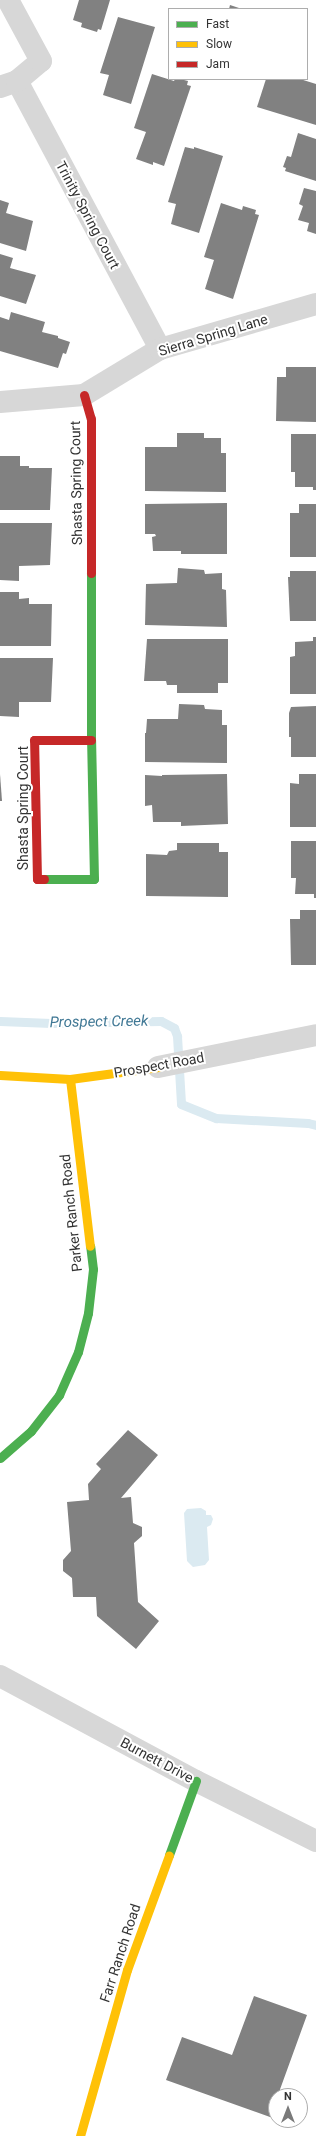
<!DOCTYPE html>
<html>
<head>
<meta charset="utf-8">
<style>
  body { margin:0 }
  #map { position:relative; width:316px; height:2136px; overflow:hidden; background:#fff; font-family:Roboto,sans-serif }
  div>[style] { position:absolute }
  .water>* { inset:0; background:#dbeaf1 }
  .stream>* { height:9px; margin:-4.5px; padding:0 4.5px; transform-origin:4.5px; border-radius:4.5px; background:#dbeaf1 }
  .building>* { inset:0; background:#818181 }
  .street>* { height:22px; margin:-11px; padding:0 11px; transform-origin:11px; border-radius:11px; background:#d7d7d7 }
  .fast>* { height:9px; margin:-4.5px; padding:0 4.5px; transform-origin:4.5px; border-radius:4.5px; background:#4caf50 }
  .slow>* { height:9px; margin:-4.5px; padding:0 4.5px; transform-origin:4.5px; border-radius:4.5px; background:#ffc107 }
  .jam>* { height:9px; margin:-4.5px; padding:0 4.5px; transform-origin:4.5px; border-radius:4.5px; background:#c62828 }
  span { translate:-50% -50%; white-space:nowrap; text-align:center; line-height:1.15; -webkit-text-stroke:4px #fff; paint-order:stroke }
  .street-label { font-size:14px; color:#333 }
  .water-label { font-size:15px; color:#407895; font-style:italic }
  .legend { position:absolute; left:168px; top:8px; width:140px; height:72px; box-sizing:border-box; background:#fff; border:1px solid #adadad; margin:0; padding:5px 7px; list-style:none; font-size:12px; color:#333 }
  .legend li { display:flex; align-items:center; gap:8px; height:20px }
  .legend b { width:20px; border:1px solid #adadad }
  .north { position:absolute; left:268px; top:2088px; width:40px; height:40px; box-sizing:border-box; background:#fff; border:1px solid #adadad; border-radius:50%; rotate:0deg; font-size:11px; font-weight:700; line-height:16px; text-align:center; color:#333 }
  .north::after { content:''; display:block; margin:auto; width:14px; height:18px; background:#7a7a7a; clip-path:polygon(50% 0,100% 100%,50% 72%,0 100%) }
</style>
</head>
<body>
<div id="map">
  <div class="water">
    <div style="clip-path:polygon(201px 1508px,206px 1511px,206px 1515px,211px 1515px,213px 1519px,211px 1525px,207px 1527px,209px 1560px,205px 1565px,193px 1567px,187px 1561px,184px 1513px,187px 1509px)"></div>
  </div>
  <div class="stream">
    <div style="left:0;top:1021px;width:51px;rotate:2.2deg"></div>
    <div style="left:51px;top:1023px;width:110px;rotate:-1deg"></div>
    <div style="left:161px;top:1021px;width:15px;rotate:28deg"></div>
    <div style="left:174px;top:1028px;width:9px;rotate:69deg"></div>
    <div style="left:177px;top:1036px;width:68px;rotate:86.6deg"></div>
    <div style="left:181px;top:1104px;width:38px;rotate:22deg"></div>
    <div style="left:216px;top:1118px;width:92px;rotate:3.1deg"></div>
    <div style="left:308px;top:1123px;width:8px;rotate:14deg"></div>
  </div>
  <div class="building">
    <div style="clip-path:polygon(79px 0,110px 0,101px 30px,98px 29px,97px 32px,81px 27px,82px 23px,73px 20px)"></div>
    <div style="clip-path:polygon(230px 5px,242px 9px,229px 9px)"></div>
    <div style="clip-path:polygon(118px 17px,155px 27px,131px 104px,103px 95px,109px 75px,100px 73px)"></div>
    <div style="clip-path:polygon(152px 74px,174px 81px,175px 79px,180px 79px,188px 81px,187px 85px,191px 86px,164px 166px,153px 162px,153px 165px,136px 159px,146px 132px,134px 128px)"></div>
    <div style="clip-path:polygon(266px 79px,300px 79px,316px 84px,316px 125px,257px 107px)"></div>
    <div style="clip-path:polygon(298px 133px,316px 139px,316px 181px,285px 171px,286px 168px,283px 167px,287px 156px,291px 157px)"></div>
    <div style="clip-path:polygon(185px 147px,194px 149px,194px 147px,223px 156px,199px 233px,171px 224px,176px 204px,168px 202px)"></div>
    <div style="clip-path:polygon(304px 188px,316px 191px,316px 234px,307px 231px,309px 223px,298px 220px,303px 206px,299px 204px)"></div>
    <div style="clip-path:polygon(0 200px,9px 203px,6px 213px,33px 221px,26px 251px,0 243px)"></div>
    <div style="clip-path:polygon(221px 203px,242px 210px,243px 206px,256px 210px,255px 214px,259px 215px,233px 299px,205px 289px,214px 260px,204px 257px)"></div>
    <div style="clip-path:polygon(0 254px,13px 258px,10px 268px,36px 275px,26px 304px,0 296px)"></div>
    <div style="clip-path:polygon(11px 312px,45px 322px,42px 332px,58px 336px,58px 338px,70px 342px,66px 354px,63px 353px,58px 368px,0 351px,0 317px,9px 320px)"></div>
    <div style="clip-path:polygon(286px 367px,316px 367px,316px 422px,276px 421px,277px 377px,286px 377px)"></div>
    <div style="clip-path:polygon(177px 433px,204px 433px,204px 438px,221px 438px,221px 453px,226px 453px,226px 492px,145px 491px,145px 447px,177px 447px)"></div>
    <div style="clip-path:polygon(291px 434px,316px 434px,316px 490px,313px 490px,313px 487px,295px 487px,295px 472px,291px 472px)"></div>
    <div style="clip-path:polygon(0 456px,20px 456px,20px 466px,29px 466px,29px 468px,52px 468px,50px 510px,0 510px)"></div>
    <div style="clip-path:polygon(227px 503px,227px 554px,181px 554px,181px 551px,153px 551px,152px 537px,156px 536px,155px 534px,145px 534px,145px 504px)"></div>
    <div style="clip-path:polygon(299px 504px,316px 504px,316px 557px,290px 557px,290px 513px,299px 513px)"></div>
    <div style="clip-path:polygon(0 523px,52px 523px,50px 565px,19px 566px,19px 581px,0 580px)"></div>
    <div style="clip-path:polygon(178px 568px,204px 570px,205px 574px,222px 573px,222px 589px,226px 590px,227px 627px,145px 625px,146px 584px,177px 583px)"></div>
    <div style="clip-path:polygon(290px 571px,316px 571px,316px 621px,290px 621px,288px 577px,290px 577px)"></div>
    <div style="clip-path:polygon(0 592px,19px 592px,19px 599px,29px 598px,29px 604px,52px 604px,51px 646px,0 646px)"></div>
    <div style="clip-path:polygon(313px 637px,316px 637px,316px 694px,290px 694px,290px 657px,295px 656px,295px 642px,313px 641px)"></div>
    <div style="clip-path:polygon(147px 639px,228px 639px,228px 683px,218px 683px,218px 693px,177px 693px,177px 685px,167px 685px,166px 681px,144px 681px)"></div>
    <div style="clip-path:polygon(0 658px,53px 658px,51px 702px,19px 702px,19px 717px,0 716px)"></div>
    <div style="clip-path:polygon(179px 704px,204px 705px,205px 709px,222px 710px,222px 725px,227px 725px,227px 763px,145px 762px,145px 733px,146px 733px,147px 719px,178px 719px)"></div>
    <div style="clip-path:polygon(316px 706px,316px 757px,291px 757px,291px 737px,289px 737px,289px 713px,291px 707px)"></div>
    <div style="clip-path:polygon(0 774px,2px 801px,0 801px)"></div>
    <div style="clip-path:polygon(227px 774px,228px 824px,181px 826px,181px 822px,153px 822px,152px 805px,145px 806px,145px 775px,162px 776px,162px 775px)"></div>
    <div style="clip-path:polygon(299px 774px,316px 774px,316px 827px,290px 827px,290px 783px,299px 784px)"></div>
    <div style="clip-path:polygon(291px 841px,316px 841px,316px 898px,314px 898px,314px 894px,295px 894px,296px 878px,291px 878px)"></div>
    <div style="clip-path:polygon(177px 843px,219px 843px,219px 852px,228px 852px,228px 897px,146px 896px,146px 854px,167px 855px,169px 851px,177px 850px)"></div>
    <div style="clip-path:polygon(300px 910px,316px 910px,316px 965px,291px 965px,290px 919px,300px 919px)"></div>
    <div style="clip-path:polygon(128px 1430px,158px 1455px,121px 1498px,131px 1497px,133px 1523px,142px 1527px,142px 1536px,134px 1543px,138px 1602px,159px 1621px,136px 1649px,97px 1616px,96px 1597px,73px 1597px,72px 1578px,63px 1571px,63px 1560px,71px 1551px,67px 1502px,89px 1500px,88px 1484px,101px 1469px,96px 1464px)"></div>
    <div style="clip-path:polygon(254px 1996px,307px 2015px,270px 2117px,166px 2080px,182px 2037px,232px 2055px)"></div>
  </div>
  <div class="street">
    <div style="left:17px;top:81px;width:304px;rotate:61.9deg"></div>
    <div style="left:0;top:87px;width:18px;rotate:-19deg"></div>
    <div style="left:17px;top:81px;width:31px;rotate:-40deg"></div>
    <div style="left:41px;top:61px;width:69px;rotate:-118.4deg"></div>
    <div style="left:0;top:402px;width:84px;rotate:-4.8deg"></div>
    <div style="left:84px;top:395px;width:89px;rotate:-31.2deg"></div>
    <div style="left:160px;top:349px;width:162px;rotate:-16.1deg"></div>
    <div style="left:158px;top:1067px;width:161px;rotate:-11.4deg"></div>
    <div style="left:0;top:1676px;width:222px;rotate:28.2deg"></div>
    <div style="left:196px;top:1781px;width:134px;rotate:26.6deg"></div>
  </div>
  <div class="fast">
    <div style="left:44px;top:879px;width:50px"></div>
    <div style="left:94px;top:879px;width:139px;rotate:-91.2deg"></div>
    <div style="left:91px;top:740px;width:167px;rotate:-90deg"></div>
    <div style="left:0;top:1458px;width:41px;rotate:-41.1deg"></div>
    <div style="left:31px;top:1431px;width:46px;rotate:-52.1deg"></div>
    <div style="left:59px;top:1395px;width:47px;rotate:-66.2deg"></div>
    <div style="left:78px;top:1352px;width:40px;rotate:-75.6deg"></div>
    <div style="left:88px;top:1313px;width:44px;rotate:-83.5deg"></div>
    <div style="left:93px;top:1269px;width:23px;rotate:-97deg"></div>
    <div style="left:169px;top:1855px;width:79px;rotate:-70deg"></div>
  </div>
  <div class="slow">
    <div style="left:0;top:1075px;width:70px;rotate:3.3deg"></div>
    <div style="left:70px;top:1079px;width:89px;rotate:-7.8deg"></div>
    <div style="left:70px;top:1079px;width:168px;rotate:83.2deg"></div>
    <div style="left:80px;top:2136px;width:173px;rotate:-74.2deg"></div>
    <div style="left:127px;top:1970px;width:122px;rotate:-69.9deg"></div>
  </div>
  <div class="jam">
    <div style="left:84px;top:395px;width:25px;rotate:74deg"></div>
    <div style="left:91px;top:419px;width:154px;rotate:90deg"></div>
    <div style="left:44px;top:879px;width:7px;rotate:180deg"></div>
    <div style="left:37px;top:879px;width:139px;rotate:-91.2deg"></div>
    <div style="left:34px;top:740px;width:57px"></div>
  </div>
  <div class="street-label">
    <span style="left:88px;top:215px;rotate:62deg">Trinity Spring Court</span>
    <span style="left:213px;top:335px;rotate:-17deg">Sierra Spring Lane</span>
    <span style="left:76px;top:483px;rotate:-91deg">Shasta Spring Court</span>
    <span style="left:23px;top:808px;rotate:-90deg">Shasta Spring Court</span>
    <span style="left:159px;top:1065px;rotate:-10deg">Prospect Road</span>
    <span style="left:71px;top:1213px;rotate:-96deg">Parker Ranch Road</span>
    <span style="left:157px;top:1760px;rotate:28deg">Burnett Drive</span>
    <span style="left:120px;top:1953px;rotate:-72deg">Farr Ranch Road</span>
  </div>
  <div class="water-label">
    <span style="left:99px;top:1022px;rotate:-1deg">Prospect Creek</span>
  </div>
  <ul class="legend">
  <li><b style="height:5px;background:#4caf50"></b>Fast</li>
  <li><b style="height:5px;background:#ffc107"></b>Slow</li>
  <li><b style="height:5px;background:#c62828"></b>Jam</li>
  </ul>
  <div class="north">N</div>
</div>
</body>
</html>
